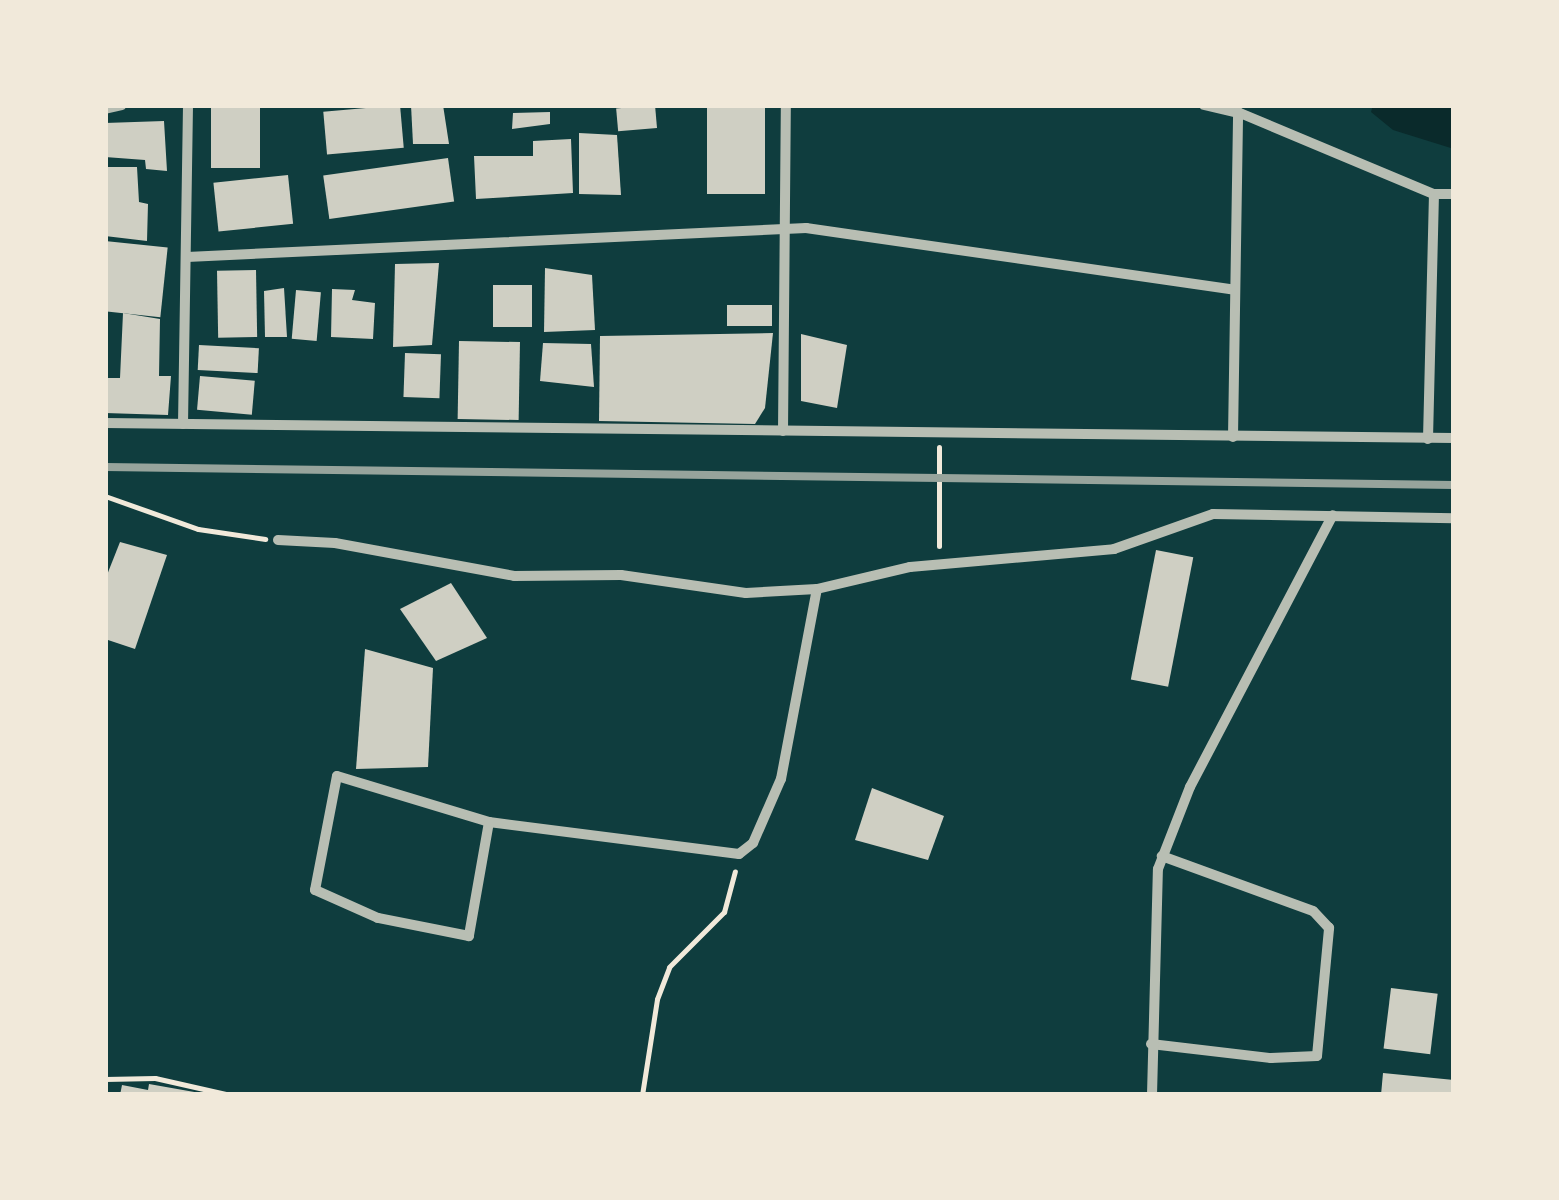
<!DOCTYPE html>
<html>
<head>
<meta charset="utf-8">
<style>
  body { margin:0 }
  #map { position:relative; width:1559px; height:1200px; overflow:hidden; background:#0f3d3e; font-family:"Work Sans",sans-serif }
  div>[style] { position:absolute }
  .water>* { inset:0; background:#0a2a2b }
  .building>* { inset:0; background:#cfcfc3; transform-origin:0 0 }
  .path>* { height:5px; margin:-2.5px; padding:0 2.5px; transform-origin:2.5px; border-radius:2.5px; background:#f1e9da }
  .minor>* { height:10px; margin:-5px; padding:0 5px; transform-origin:5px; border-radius:5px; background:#b8beb3 }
  .rail>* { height:8px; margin:-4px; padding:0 4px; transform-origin:4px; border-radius:4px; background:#97a49c }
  span { translate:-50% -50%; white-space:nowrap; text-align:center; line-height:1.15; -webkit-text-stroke:10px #f1e9da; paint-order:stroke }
  .frame { position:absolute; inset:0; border:108px solid #f1e9da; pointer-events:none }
</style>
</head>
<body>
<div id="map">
  <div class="water">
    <div style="clip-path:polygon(1373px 105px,1454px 105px,1454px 149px,1393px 130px,1371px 112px)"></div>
  </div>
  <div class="building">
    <div style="left:211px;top:105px;width:49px;height:63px"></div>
    <div style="left:400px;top:105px;width:43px;height:77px;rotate:85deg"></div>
    <div style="clip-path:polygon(411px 105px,443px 105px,449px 144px,413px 144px)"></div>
    <div style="left:655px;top:105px;width:23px;height:39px;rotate:85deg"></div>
    <div style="left:707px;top:105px;width:58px;height:89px"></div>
    <div style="clip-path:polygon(550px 112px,550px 124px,512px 129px,513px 113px)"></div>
    <div style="clip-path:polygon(164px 121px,167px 171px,146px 169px,145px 160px,105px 157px,105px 123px)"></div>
    <div style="clip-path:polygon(579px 133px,617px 135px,621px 195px,579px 194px)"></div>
    <div style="clip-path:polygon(571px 139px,573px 193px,476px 199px,474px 156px,533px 156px,533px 141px)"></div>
    <div style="left:448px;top:158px;width:44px;height:126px;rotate:82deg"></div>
    <div style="clip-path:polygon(105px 167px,137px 167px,139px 202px,148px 204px,147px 241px,105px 236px)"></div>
    <div style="left:288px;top:175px;width:49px;height:75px;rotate:84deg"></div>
    <div style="left:105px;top:241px;width:63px;height:70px;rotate:6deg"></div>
    <div style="clip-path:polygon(439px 263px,432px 345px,393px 347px,395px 264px)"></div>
    <div style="clip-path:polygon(545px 268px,592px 275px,595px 330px,544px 332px)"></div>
    <div style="left:256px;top:270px;width:67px;height:39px;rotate:89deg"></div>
    <div style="left:493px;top:285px;width:39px;height:42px"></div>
    <div style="clip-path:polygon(284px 288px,287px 337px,265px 337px,264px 291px)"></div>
    <div style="clip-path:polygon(332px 289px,355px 290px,352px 300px,375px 303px,373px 339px,331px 337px)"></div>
    <div style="left:296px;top:290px;width:25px;height:49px;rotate:5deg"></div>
    <div style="left:727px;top:305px;width:45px;height:21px"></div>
    <div style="clip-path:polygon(123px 313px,160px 319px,159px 376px,171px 376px,168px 415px,105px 413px,105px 378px,120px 378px)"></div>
    <div style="clip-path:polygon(773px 333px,765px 408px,755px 424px,599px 421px,600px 336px)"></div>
    <div style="clip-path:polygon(801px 334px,847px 345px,837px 408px,801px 401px)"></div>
    <div style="left:459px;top:341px;width:61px;height:78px;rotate:1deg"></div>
    <div style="clip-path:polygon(543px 343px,591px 344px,594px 387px,540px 381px)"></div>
    <div style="left:199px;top:345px;width:60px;height:25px;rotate:3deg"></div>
    <div style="left:405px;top:353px;width:36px;height:44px;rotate:2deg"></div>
    <div style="left:200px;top:376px;width:55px;height:34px;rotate:5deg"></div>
    <div style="clip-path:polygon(120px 542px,167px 555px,135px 649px,105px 639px,105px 580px)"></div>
    <div style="left:1156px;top:550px;width:38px;height:132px;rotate:11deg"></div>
    <div style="clip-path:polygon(451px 583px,487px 638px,436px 661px,400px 609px)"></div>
    <div style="clip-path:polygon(365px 649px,433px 668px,428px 767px,356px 769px)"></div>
    <div style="clip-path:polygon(872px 788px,944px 816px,928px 860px,855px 840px)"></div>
    <div style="left:1391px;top:988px;width:47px;height:61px;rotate:7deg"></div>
    <div style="clip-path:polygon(1383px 1073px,1454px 1080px,1452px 1095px,1381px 1095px)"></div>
    <div style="clip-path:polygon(149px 1084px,200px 1093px,200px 1095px,120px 1095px,122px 1085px,148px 1090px)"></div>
  </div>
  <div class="path">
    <div style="left:105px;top:496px;width:99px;rotate:19.5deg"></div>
    <div style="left:198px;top:529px;width:68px;rotate:8.5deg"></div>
    <div style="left:939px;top:546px;width:99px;rotate:-90deg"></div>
    <div style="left:105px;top:1079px;width:50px;rotate:-1.1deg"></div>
    <div style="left:155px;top:1078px;width:77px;rotate:12.8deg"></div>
    <div style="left:642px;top:1095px;width:97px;rotate:-81.1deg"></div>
    <div style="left:657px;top:999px;width:34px;rotate:-69deg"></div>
    <div style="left:669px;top:967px;width:78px;rotate:-45deg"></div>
    <div style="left:724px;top:912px;width:42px;rotate:-75deg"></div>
  </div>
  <div class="minor">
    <div style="left:1204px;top:105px;width:37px;rotate:13deg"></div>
    <div style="left:1240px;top:113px;width:210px;rotate:22.7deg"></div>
    <div style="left:1434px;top:194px;width:20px"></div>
    <div style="left:105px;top:109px;width:17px;rotate:-13deg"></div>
    <div style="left:187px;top:257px;width:620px;rotate:-2.68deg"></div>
    <div style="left:806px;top:228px;width:433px;rotate:8.2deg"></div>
    <div style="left:105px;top:423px;width:1349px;rotate:0.64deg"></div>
    <div style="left:183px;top:424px;width:319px;rotate:-89.1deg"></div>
    <div style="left:783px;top:431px;width:326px;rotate:-89.5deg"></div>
    <div style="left:1233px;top:437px;width:325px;rotate:-89.1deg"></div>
    <div style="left:1428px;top:439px;width:245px;rotate:-88.6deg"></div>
    <div style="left:278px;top:540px;width:57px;rotate:3deg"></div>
    <div style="left:335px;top:543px;width:182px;rotate:10.4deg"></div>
    <div style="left:514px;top:576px;width:107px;rotate:-0.5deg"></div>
    <div style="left:621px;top:575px;width:126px;rotate:8.2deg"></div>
    <div style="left:746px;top:593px;width:71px;rotate:-3.2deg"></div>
    <div style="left:817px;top:589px;width:96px;rotate:-13.3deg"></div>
    <div style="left:910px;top:567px;width:205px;rotate:-5deg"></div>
    <div style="left:1114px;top:549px;width:105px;rotate:-19.5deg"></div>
    <div style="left:1213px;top:514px;width:241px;rotate:1deg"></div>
    <div style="left:489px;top:822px;width:116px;rotate:100deg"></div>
    <div style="left:469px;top:936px;width:93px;rotate:-168.8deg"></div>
    <div style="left:378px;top:918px;width:69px;rotate:-156deg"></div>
    <div style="left:315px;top:890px;width:116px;rotate:-79.1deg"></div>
    <div style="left:337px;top:776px;width:159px;rotate:16.8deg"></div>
    <div style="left:489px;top:822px;width:252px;rotate:7.3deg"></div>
    <div style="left:739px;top:854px;width:18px;rotate:-38deg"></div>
    <div style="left:753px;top:843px;width:70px;rotate:-66.4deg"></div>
    <div style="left:781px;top:779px;width:193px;rotate:-79.3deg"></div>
    <div style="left:1151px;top:1044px;width:121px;rotate:6.7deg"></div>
    <div style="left:1271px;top:1058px;width:46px;rotate:-2.5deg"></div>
    <div style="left:1317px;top:1056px;width:129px;rotate:-84.6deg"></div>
    <div style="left:1329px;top:928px;width:23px;rotate:-133deg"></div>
    <div style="left:1313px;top:911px;width:161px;rotate:-160deg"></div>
    <div style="left:1152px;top:1095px;width:226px;rotate:-88.5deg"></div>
    <div style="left:1158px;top:869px;width:88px;rotate:-68.7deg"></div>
    <div style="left:1190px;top:787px;width:307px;rotate:-62.3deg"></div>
  </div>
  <div class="rail">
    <div style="left:105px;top:467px;width:1349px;rotate:0.76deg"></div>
  </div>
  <div class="frame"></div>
</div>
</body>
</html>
